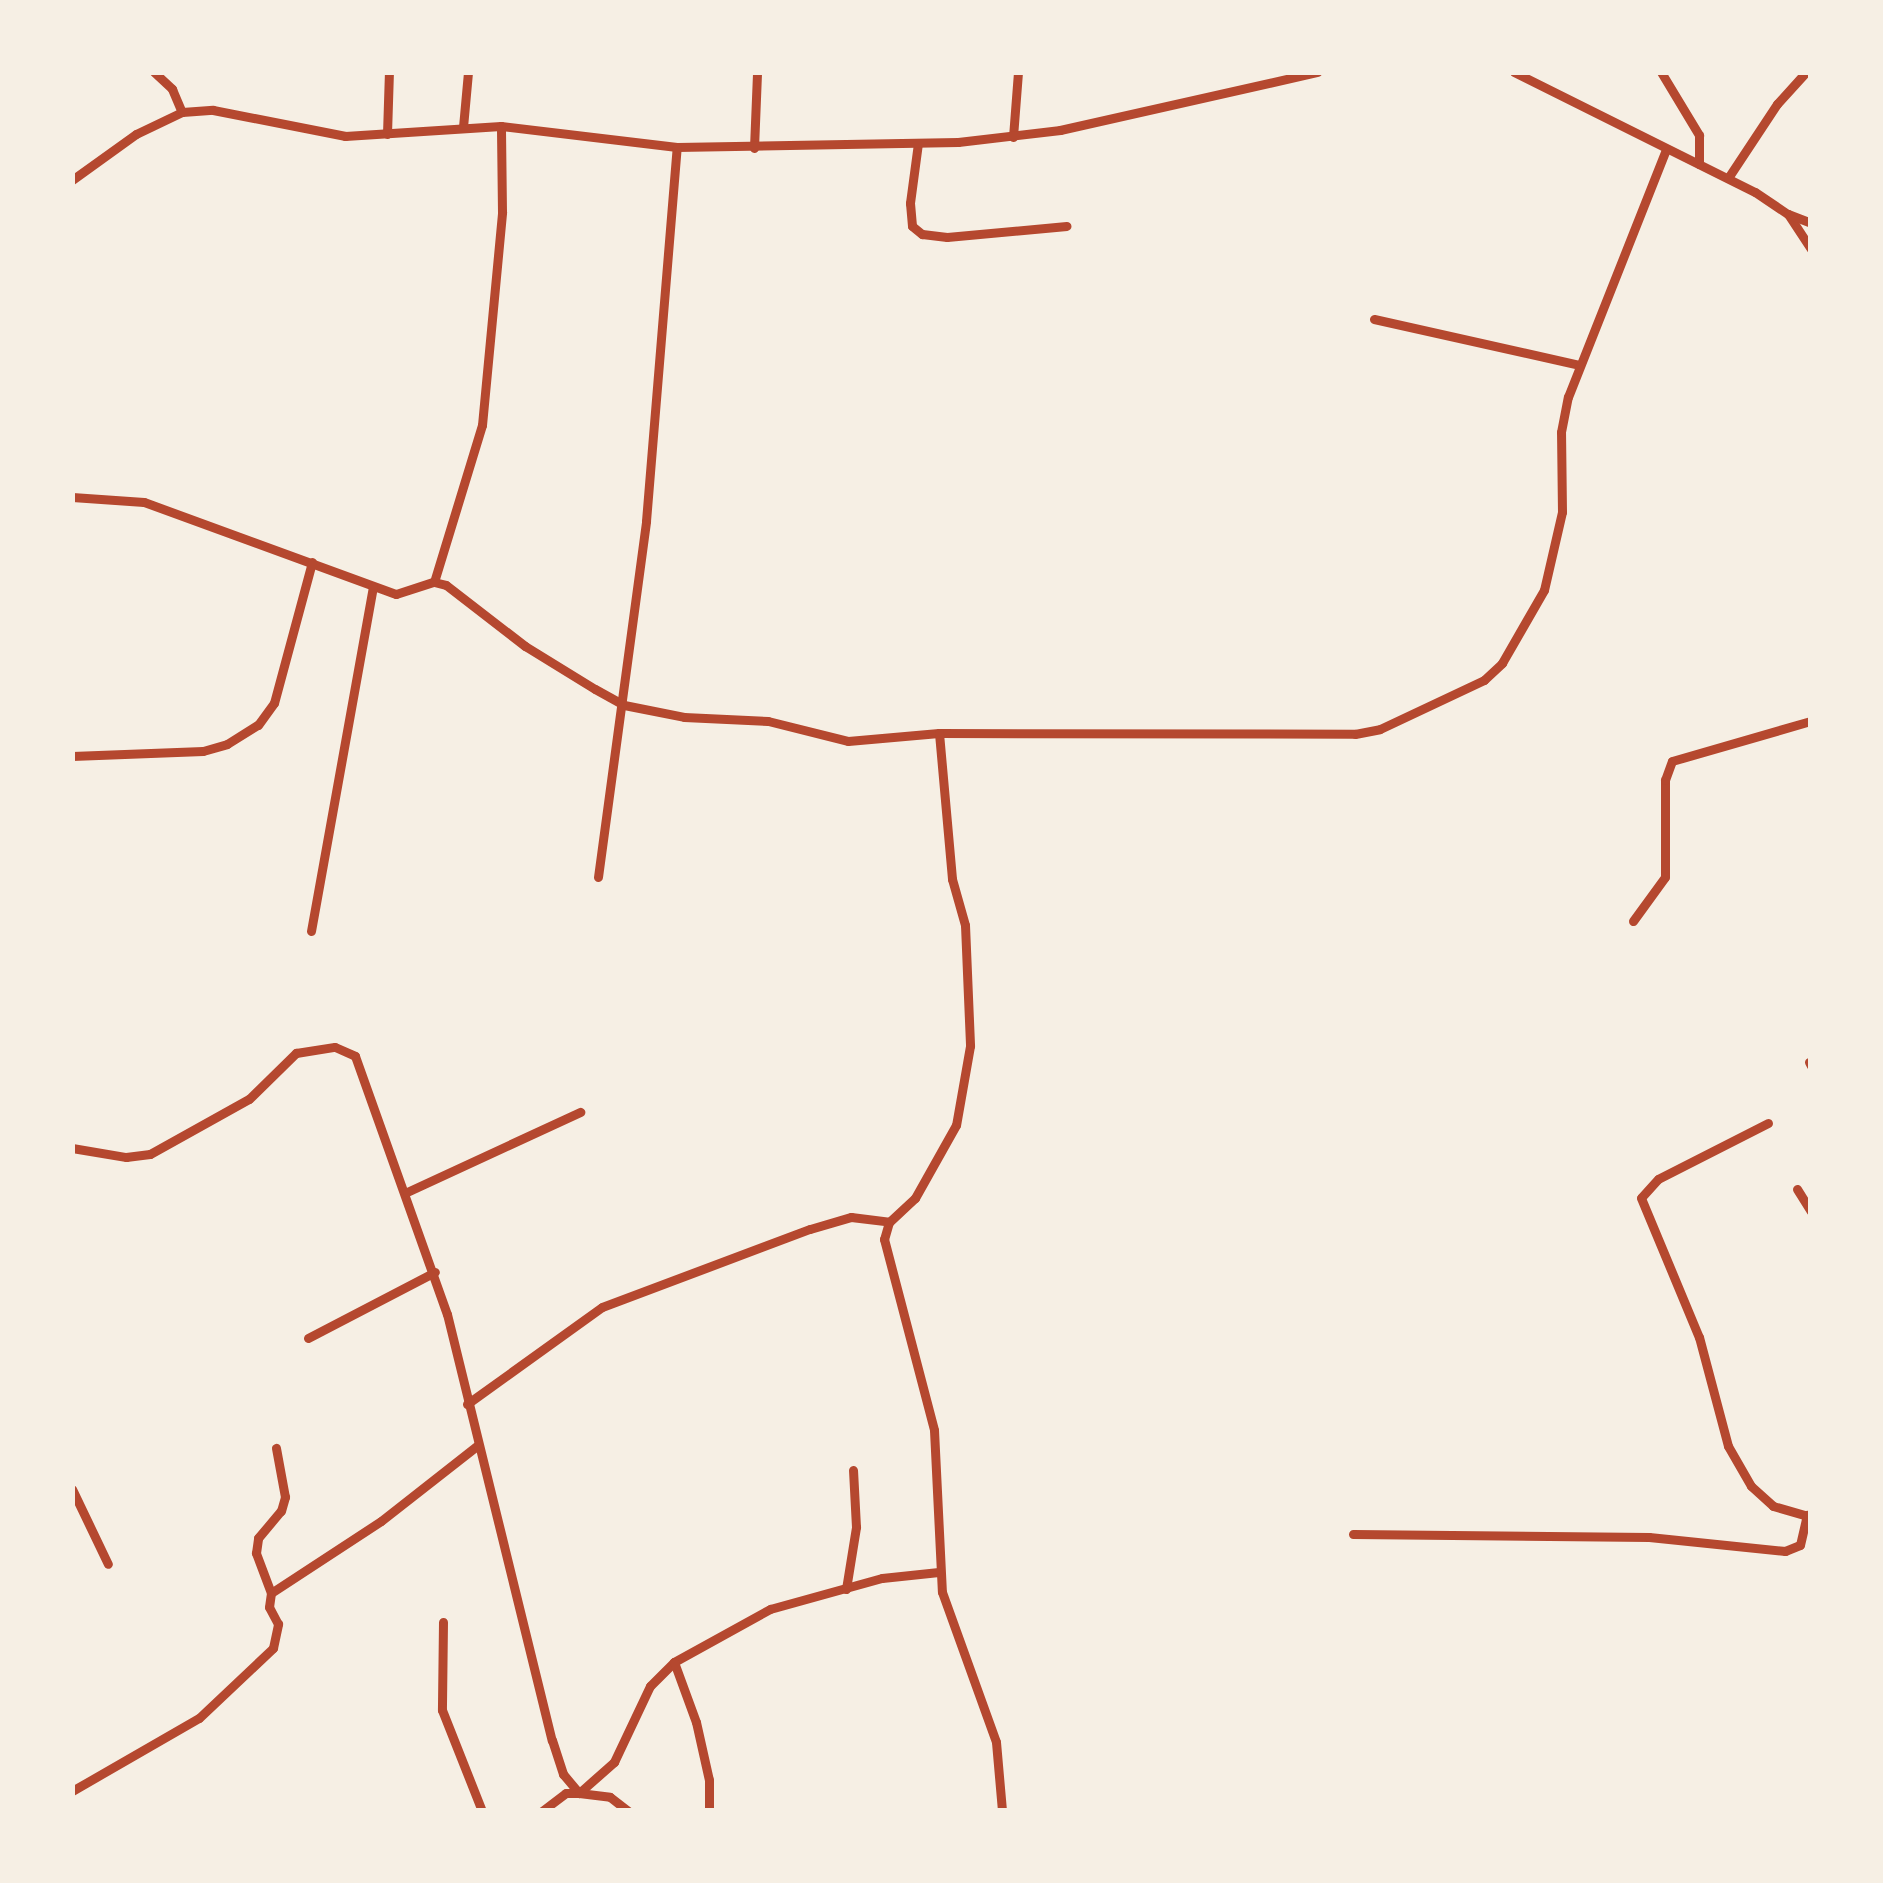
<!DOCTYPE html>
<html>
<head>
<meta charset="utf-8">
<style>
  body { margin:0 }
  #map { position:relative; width:1883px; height:1883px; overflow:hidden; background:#f6efe4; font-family:Georgia,serif }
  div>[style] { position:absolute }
  .minor>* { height:9px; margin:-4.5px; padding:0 4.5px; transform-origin:4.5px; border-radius:4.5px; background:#b5482f }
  span { translate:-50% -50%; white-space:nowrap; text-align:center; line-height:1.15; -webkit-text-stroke:10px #f6efe4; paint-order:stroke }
  .frame { position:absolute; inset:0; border:75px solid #f6efe4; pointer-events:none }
</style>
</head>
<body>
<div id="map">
  <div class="minor">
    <div style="left:154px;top:72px;width:25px;rotate:43deg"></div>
    <div style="left:172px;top:89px;width:25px;rotate:67deg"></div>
    <div style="left:1514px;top:72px;width:269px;rotate:26.5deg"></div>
    <div style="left:1755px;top:192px;width:40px;rotate:34deg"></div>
    <div style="left:1788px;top:214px;width:42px;rotate:56.7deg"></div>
    <div style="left:1661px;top:72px;width:74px;rotate:58.9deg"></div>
    <div style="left:1699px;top:135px;width:29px;rotate:90deg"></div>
    <div style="left:463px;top:127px;width:55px;rotate:-84.8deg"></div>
    <div style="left:387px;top:134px;width:62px;rotate:-88.2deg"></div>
    <div style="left:1013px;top:137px;width:65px;rotate:-85.6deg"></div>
    <div style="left:918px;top:143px;width:61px;rotate:97.6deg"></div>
    <div style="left:910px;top:203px;width:23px;rotate:85deg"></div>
    <div style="left:912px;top:226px;width:13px;rotate:39deg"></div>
    <div style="left:922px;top:234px;width:25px;rotate:7deg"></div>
    <div style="left:947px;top:237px;width:120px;rotate:-5.3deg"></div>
    <div style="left:754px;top:148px;width:76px;rotate:-87.7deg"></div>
    <div style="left:1728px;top:178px;width:89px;rotate:-56.5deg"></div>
    <div style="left:1777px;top:104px;width:43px;rotate:-47.8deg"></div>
    <div style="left:72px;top:180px;width:79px;rotate:-35.7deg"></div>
    <div style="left:136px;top:134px;width:51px;rotate:-25.6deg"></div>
    <div style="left:182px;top:112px;width:31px;rotate:-4deg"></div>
    <div style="left:213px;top:110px;width:135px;rotate:11.1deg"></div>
    <div style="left:345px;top:136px;width:156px;rotate:-3.7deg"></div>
    <div style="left:501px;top:126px;width:177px;rotate:6.8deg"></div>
    <div style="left:677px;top:147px;width:281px;rotate:-1deg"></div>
    <div style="left:958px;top:142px;width:103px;rotate:-6.7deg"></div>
    <div style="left:1060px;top:130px;width:264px;rotate:-12.7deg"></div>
    <div style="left:1788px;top:214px;width:25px;rotate:21deg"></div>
    <div style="left:1374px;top:319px;width:210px;rotate:12.6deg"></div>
    <div style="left:72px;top:497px;width:72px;rotate:4deg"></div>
    <div style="left:144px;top:502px;width:268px;rotate:20.1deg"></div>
    <div style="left:396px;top:594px;width:40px;rotate:-18deg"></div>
    <div style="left:434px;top:582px;width:12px;rotate:14deg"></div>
    <div style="left:446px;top:585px;width:100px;rotate:37.7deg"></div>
    <div style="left:525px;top:646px;width:82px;rotate:31.6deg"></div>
    <div style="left:595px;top:689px;width:33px;rotate:29deg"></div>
    <div style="left:624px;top:705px;width:61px;rotate:11.3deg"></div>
    <div style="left:684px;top:717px;width:84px;rotate:2.7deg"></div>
    <div style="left:768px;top:721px;width:82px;rotate:14deg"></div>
    <div style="left:848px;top:741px;width:91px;rotate:-5deg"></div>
    <div style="left:939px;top:733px;width:416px;rotate:0.1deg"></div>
    <div style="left:1355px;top:734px;width:25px;rotate:-11deg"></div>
    <div style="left:1380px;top:729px;width:115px;rotate:-25.2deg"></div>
    <div style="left:1484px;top:680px;width:25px;rotate:-43deg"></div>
    <div style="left:1502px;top:663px;width:84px;rotate:-60.1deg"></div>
    <div style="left:1544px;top:590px;width:80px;rotate:-77deg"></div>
    <div style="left:1562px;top:512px;width:80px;rotate:-90.7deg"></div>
    <div style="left:1561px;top:432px;width:36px;rotate:-79deg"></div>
    <div style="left:1568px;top:397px;width:266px;rotate:-68.4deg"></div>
    <div style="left:434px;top:582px;width:164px;rotate:-73deg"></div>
    <div style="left:482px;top:425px;width:214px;rotate:-84.6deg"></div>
    <div style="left:502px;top:212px;width:86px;rotate:-90.7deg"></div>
    <div style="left:939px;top:733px;width:147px;rotate:84.9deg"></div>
    <div style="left:952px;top:879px;width:48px;rotate:74.2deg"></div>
    <div style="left:965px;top:925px;width:121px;rotate:87.6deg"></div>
    <div style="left:970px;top:1046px;width:80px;rotate:100deg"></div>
    <div style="left:956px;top:1125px;width:84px;rotate:119.3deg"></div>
    <div style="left:915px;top:1198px;width:35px;rotate:137deg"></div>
    <div style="left:889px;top:1222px;width:18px;rotate:106deg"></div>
    <div style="left:884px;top:1239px;width:197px;rotate:75.3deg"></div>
    <div style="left:934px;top:1430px;width:162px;rotate:87.2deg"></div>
    <div style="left:942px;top:1592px;width:159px;rotate:70.2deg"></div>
    <div style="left:996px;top:1742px;width:69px;rotate:85deg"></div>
    <div style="left:72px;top:756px;width:131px;rotate:-2.2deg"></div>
    <div style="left:203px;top:751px;width:25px;rotate:-16deg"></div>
    <div style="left:227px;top:744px;width:36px;rotate:-32deg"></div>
    <div style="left:258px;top:725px;width:27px;rotate:-54deg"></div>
    <div style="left:274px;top:703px;width:146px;rotate:-74.9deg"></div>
    <div style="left:598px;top:877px;width:359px;rotate:-82.3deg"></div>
    <div style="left:646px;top:521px;width:375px;rotate:-85.3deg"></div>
    <div style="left:1633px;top:921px;width:54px;rotate:-54deg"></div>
    <div style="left:1665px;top:877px;width:97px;rotate:-90deg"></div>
    <div style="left:1665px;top:780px;width:20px;rotate:-70deg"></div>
    <div style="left:1672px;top:761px;width:145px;rotate:-16.1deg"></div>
    <div style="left:311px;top:931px;width:350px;rotate:-79.8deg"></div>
    <div style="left:1809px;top:1062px;width:4px;rotate:63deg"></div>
    <div style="left:1768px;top:1123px;width:123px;rotate:153deg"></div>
    <div style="left:1658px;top:1179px;width:25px;rotate:132deg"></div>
    <div style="left:1641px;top:1198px;width:151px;rotate:67.4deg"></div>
    <div style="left:1699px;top:1337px;width:113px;rotate:75.1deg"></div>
    <div style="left:1728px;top:1446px;width:46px;rotate:60.1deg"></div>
    <div style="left:1751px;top:1486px;width:30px;rotate:42deg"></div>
    <div style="left:1773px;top:1506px;width:33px;rotate:16deg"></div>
    <div style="left:72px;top:1148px;width:55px;rotate:9.5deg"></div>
    <div style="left:126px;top:1157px;width:24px;rotate:-7deg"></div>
    <div style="left:150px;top:1154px;width:113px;rotate:-29.1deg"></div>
    <div style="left:249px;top:1099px;width:66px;rotate:-44.4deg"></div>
    <div style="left:296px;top:1053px;width:39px;rotate:-9deg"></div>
    <div style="left:335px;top:1047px;width:22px;rotate:24deg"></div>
    <div style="left:355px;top:1056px;width:274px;rotate:70.4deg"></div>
    <div style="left:447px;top:1314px;width:439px;rotate:76.2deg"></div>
    <div style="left:552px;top:1740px;width:36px;rotate:72deg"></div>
    <div style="left:563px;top:1774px;width:25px;rotate:50deg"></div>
    <div style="left:579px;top:1793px;width:47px;rotate:-41.5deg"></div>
    <div style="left:614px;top:1762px;width:84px;rotate:-64.7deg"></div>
    <div style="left:650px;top:1686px;width:34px;rotate:-45deg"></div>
    <div style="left:674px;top:1662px;width:110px;rotate:-28.9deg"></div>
    <div style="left:770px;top:1609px;width:116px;rotate:-15.5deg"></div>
    <div style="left:882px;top:1578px;width:57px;rotate:-6deg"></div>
    <div style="left:1797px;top:1189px;width:26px;rotate:58deg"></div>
    <div style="left:407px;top:1192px;width:191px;rotate:-24.8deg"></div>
    <div style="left:308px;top:1338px;width:143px;rotate:-27.5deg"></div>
    <div style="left:467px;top:1404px;width:166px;rotate:-35.7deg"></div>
    <div style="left:602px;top:1307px;width:222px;rotate:-20.6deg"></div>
    <div style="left:810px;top:1229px;width:43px;rotate:-16.3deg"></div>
    <div style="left:851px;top:1217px;width:38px;rotate:7deg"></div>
    <div style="left:72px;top:1489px;width:83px;rotate:64.4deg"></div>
    <div style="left:1353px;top:1534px;width:296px;rotate:0.6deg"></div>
    <div style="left:1649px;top:1537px;width:137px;rotate:5.9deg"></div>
    <div style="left:1785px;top:1551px;width:16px;rotate:-22deg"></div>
    <div style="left:1800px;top:1545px;width:31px;rotate:-77deg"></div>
    <div style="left:846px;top:1589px;width:63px;rotate:-80.8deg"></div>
    <div style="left:856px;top:1527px;width:57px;rotate:-93deg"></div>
    <div style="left:271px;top:1593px;width:43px;rotate:-110.6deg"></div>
    <div style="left:256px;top:1553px;width:15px;rotate:-82deg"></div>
    <div style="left:258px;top:1538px;width:35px;rotate:-50deg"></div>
    <div style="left:281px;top:1511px;width:15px;rotate:-74deg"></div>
    <div style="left:285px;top:1497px;width:50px;rotate:-100.4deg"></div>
    <div style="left:443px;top:1622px;width:88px;rotate:90.7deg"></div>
    <div style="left:442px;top:1710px;width:109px;rotate:68.4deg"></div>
    <div style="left:674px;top:1662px;width:64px;rotate:69.9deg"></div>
    <div style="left:696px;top:1722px;width:59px;rotate:77.4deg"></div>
    <div style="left:709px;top:1780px;width:31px;rotate:90deg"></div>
    <div style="left:72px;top:1791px;width:146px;rotate:-29.9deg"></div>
    <div style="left:199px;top:1718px;width:102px;rotate:-43.4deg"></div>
    <div style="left:273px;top:1648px;width:25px;rotate:-78deg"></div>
    <div style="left:278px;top:1624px;width:19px;rotate:-118deg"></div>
    <div style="left:269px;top:1607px;width:14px;rotate:-82deg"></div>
    <div style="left:271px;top:1593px;width:131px;rotate:-33.2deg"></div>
    <div style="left:381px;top:1521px;width:123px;rotate:-38.1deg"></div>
    <div style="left:542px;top:1811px;width:30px;rotate:-37deg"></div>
    <div style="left:566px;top:1793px;width:13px"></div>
    <div style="left:579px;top:1793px;width:31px;rotate:7deg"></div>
    <div style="left:610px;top:1797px;width:23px;rotate:38deg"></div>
  </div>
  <div class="frame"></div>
</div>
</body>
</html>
